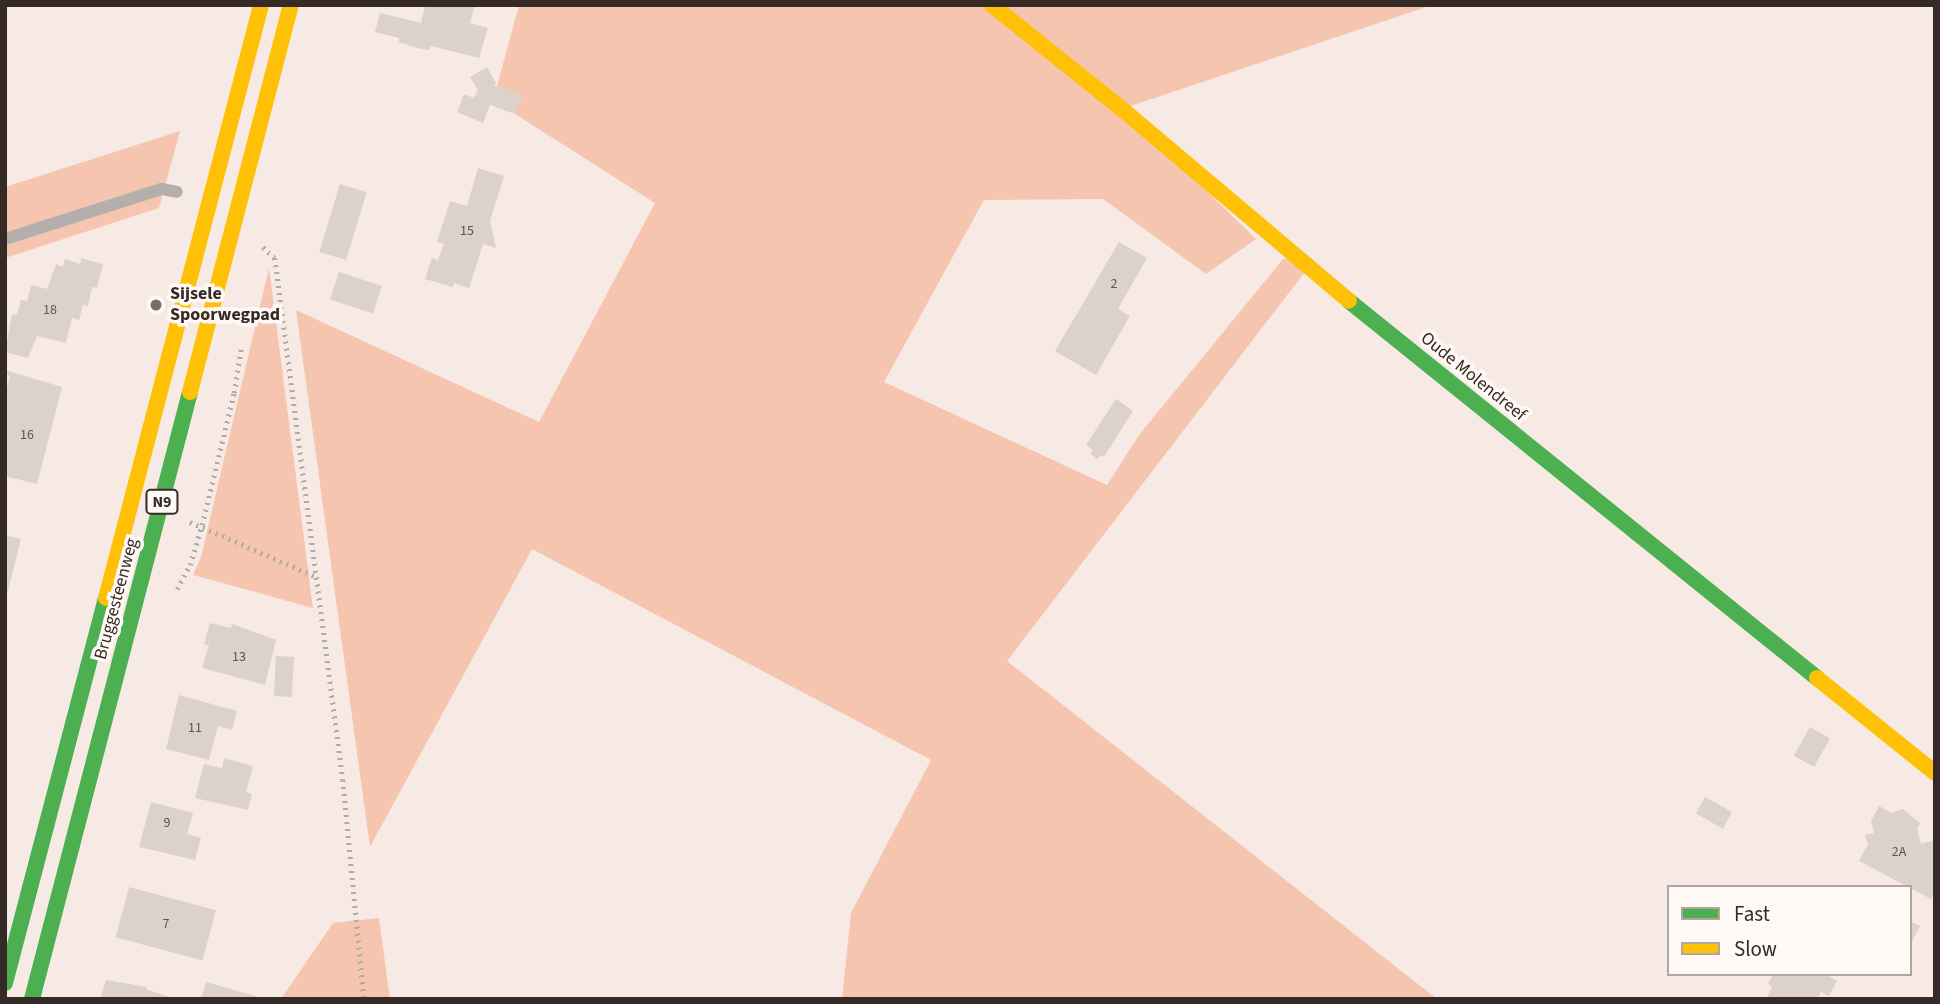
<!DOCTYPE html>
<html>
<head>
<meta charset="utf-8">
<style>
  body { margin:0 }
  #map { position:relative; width:1940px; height:1004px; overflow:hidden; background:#f7eae5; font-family:"Source Sans 3",sans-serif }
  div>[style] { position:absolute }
  .green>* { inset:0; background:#f5c5af }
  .building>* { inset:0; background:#ddd1cc; transform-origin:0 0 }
  .path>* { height:4.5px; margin-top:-2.25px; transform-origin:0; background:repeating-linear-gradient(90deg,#b0aaa8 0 2px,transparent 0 7px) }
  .lane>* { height:12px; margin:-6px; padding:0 6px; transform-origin:6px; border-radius:6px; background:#b4aeac }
  .fast>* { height:16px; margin:-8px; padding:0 8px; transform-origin:8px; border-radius:8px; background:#4caf50 }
  .slow>* { height:16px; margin:-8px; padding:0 8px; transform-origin:8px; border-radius:8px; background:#ffc107 }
  .dots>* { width:19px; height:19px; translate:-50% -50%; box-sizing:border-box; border:4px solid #fff9f6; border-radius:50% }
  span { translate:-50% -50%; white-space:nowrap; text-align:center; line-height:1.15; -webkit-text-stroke:7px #fff9f6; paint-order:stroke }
  .number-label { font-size:14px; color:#5f544f }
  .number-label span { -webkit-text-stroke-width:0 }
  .shield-label span { padding:2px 5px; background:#fff9f6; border:2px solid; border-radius:5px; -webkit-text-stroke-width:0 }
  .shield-label { font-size:16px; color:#352a25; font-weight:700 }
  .poi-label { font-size:18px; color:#352a25; font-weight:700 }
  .left { translate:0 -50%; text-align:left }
  .street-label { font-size:18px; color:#352a25 }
  .frame { position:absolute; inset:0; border:7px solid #352a25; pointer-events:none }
  .legend { position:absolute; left:1667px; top:885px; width:245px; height:91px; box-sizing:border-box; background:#fff9f6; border:2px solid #aea6a2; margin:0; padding:9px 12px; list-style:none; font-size:21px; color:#352a25 }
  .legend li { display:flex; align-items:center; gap:14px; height:35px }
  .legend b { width:35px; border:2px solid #aea6a2 }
</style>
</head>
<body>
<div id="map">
  <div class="green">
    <div style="clip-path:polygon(519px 5px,1432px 5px,1122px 109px,1256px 239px,1206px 274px,1103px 199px,984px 200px,884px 382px,1107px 485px,1139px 435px,1283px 259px,1314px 260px,1007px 661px,1437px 999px,842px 999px,851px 913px,931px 760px,532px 549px,370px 847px,296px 310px,539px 422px,655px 203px,515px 114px,521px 96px,497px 86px)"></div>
    <div style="clip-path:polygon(180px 131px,159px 208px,5px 258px,5px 187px)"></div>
    <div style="clip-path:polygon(269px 268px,313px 608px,193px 575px,201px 557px)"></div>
    <div style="clip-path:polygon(379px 918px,390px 999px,281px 999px,333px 923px)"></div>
  </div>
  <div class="building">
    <div style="clip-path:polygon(425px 5px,475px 5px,470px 23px,488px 28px,479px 58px,431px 46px,429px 50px,417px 48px,399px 42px,399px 38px,375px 32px,380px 13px,421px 23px)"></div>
    <div style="clip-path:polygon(487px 67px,496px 83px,494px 85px,522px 96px,515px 114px,490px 105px,483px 123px,457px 112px,464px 94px,474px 98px,478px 90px,470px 77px)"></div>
    <div style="clip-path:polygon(478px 168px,504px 176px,490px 221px,496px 248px,483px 244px,469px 288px,454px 283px,453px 287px,425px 279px,432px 258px,438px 260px,444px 244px,437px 242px,450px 201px,467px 206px)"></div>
    <div style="left:340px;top:184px;width:28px;height:71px;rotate:17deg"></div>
    <div style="clip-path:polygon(1119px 242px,1147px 258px,1118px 309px,1130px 316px,1096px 375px,1055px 351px)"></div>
    <div style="clip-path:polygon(81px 258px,103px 264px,97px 288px,92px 287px,88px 306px,83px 305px,79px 320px,72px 318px,66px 343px,37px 336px,28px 358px,5px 352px,12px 314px,17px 315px,21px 300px,27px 301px,31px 285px,47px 289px,56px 264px,63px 267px,65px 259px,80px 264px)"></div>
    <div style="left:339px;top:272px;width:45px;height:29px;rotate:18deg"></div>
    <div style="clip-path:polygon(5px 370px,62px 387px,37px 484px,5px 476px,5px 395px,10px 376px,5px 374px)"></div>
    <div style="clip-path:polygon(1116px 399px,1133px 411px,1104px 457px,1101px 455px,1098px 459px,1090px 454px,1093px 450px,1086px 445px)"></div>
    <div style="clip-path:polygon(5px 535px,21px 539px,6px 599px,5px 599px)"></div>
    <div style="clip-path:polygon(210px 623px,231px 628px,232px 624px,276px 640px,265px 685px,202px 668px,209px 645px,204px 644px)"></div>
    <div style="left:276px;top:656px;width:18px;height:40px;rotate:3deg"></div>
    <div style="clip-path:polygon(179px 695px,237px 711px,232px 730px,218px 726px,209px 760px,166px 749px)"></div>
    <div style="left:1810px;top:727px;width:23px;height:33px;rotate:29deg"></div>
    <div style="clip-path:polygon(224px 758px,253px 766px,246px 792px,252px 794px,248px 810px,195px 798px,204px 764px,222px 768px)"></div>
    <div style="left:1705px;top:797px;width:31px;height:19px;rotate:29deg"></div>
    <div style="clip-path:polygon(151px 802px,193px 813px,187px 834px,201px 838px,195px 860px,139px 847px)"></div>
    <div style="clip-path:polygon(1879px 806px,1892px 813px,1903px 809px,1920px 823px,1917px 829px,1921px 844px,1935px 840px,1935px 892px,1931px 899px,1859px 861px,1868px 844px,1865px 835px,1874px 833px,1871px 821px)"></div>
    <div style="left:129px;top:887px;width:90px;height:52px;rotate:15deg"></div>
    <div style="clip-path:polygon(1910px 921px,1920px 926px,1910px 945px)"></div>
    <div style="clip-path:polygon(1773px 974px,1825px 974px,1837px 981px,1829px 996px,1821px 992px,1817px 999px,1766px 999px,1772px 987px,1768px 984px)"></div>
    <div style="clip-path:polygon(106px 980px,147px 987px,146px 989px,175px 999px,100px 999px)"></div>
    <div style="clip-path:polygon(206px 982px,262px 998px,262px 999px,201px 999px)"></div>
  </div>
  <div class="path">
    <div style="left:263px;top:247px;width:16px;rotate:43deg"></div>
    <div style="left:275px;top:258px;width:526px;rotate:82.58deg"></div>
    <div style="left:343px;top:780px;width:220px;rotate:84.5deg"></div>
    <div style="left:190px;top:522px;width:138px;rotate:23.4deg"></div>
    <div style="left:177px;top:589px;width:27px;rotate:-62deg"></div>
    <div style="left:190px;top:565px;width:42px;rotate:-73.3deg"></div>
    <div style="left:202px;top:525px;width:136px;rotate:-76.4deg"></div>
    <div style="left:234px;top:393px;width:46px;rotate:-81.2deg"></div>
  </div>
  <div class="lane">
    <div style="left:5px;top:239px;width:165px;rotate:-17.7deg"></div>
    <div style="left:162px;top:189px;width:15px;rotate:11deg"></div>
  </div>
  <div class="fast">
    <div style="left:1349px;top:301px;width:601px;rotate:38.85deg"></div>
    <div style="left:5px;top:983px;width:398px;rotate:-75.3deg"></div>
    <div style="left:32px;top:999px;width:627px;rotate:-75.41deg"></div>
  </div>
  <div class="slow">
    <div style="left:992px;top:5px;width:166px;rotate:38.7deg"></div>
    <div style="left:1122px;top:109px;width:297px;rotate:40.2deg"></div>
    <div style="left:190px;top:392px;width:400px;rotate:-75.4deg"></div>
    <div style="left:106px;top:598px;width:613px;rotate:-75.35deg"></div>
    <div style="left:1817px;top:678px;width:151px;rotate:38.8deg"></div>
  </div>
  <div class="dots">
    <div style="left:156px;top:305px;background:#796d68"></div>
  </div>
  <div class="number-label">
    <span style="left:467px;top:231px">15</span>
    <span style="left:1114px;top:284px">2</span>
    <span style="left:50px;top:310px">18</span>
    <span style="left:27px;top:435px">16</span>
    <span style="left:239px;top:657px">13</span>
    <span style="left:195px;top:728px">11</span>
    <span style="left:167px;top:823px">9</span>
    <span style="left:1899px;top:852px">2A</span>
    <span style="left:166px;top:924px">7</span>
  </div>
  <div class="shield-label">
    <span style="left:162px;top:502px">N9</span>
  </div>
  <div class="poi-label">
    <span class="left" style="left:170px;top:305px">Sijsele<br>Spoorwegpad</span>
  </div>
  <div class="street-label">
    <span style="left:1473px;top:377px;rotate:39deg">Oude Molendreef</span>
    <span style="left:117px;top:599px;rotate:-75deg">Bruggesteenweg</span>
  </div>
  <div class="frame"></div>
  <ul class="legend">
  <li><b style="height:9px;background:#4caf50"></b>Fast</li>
  <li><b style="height:9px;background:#ffc107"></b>Slow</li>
  </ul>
</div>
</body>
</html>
